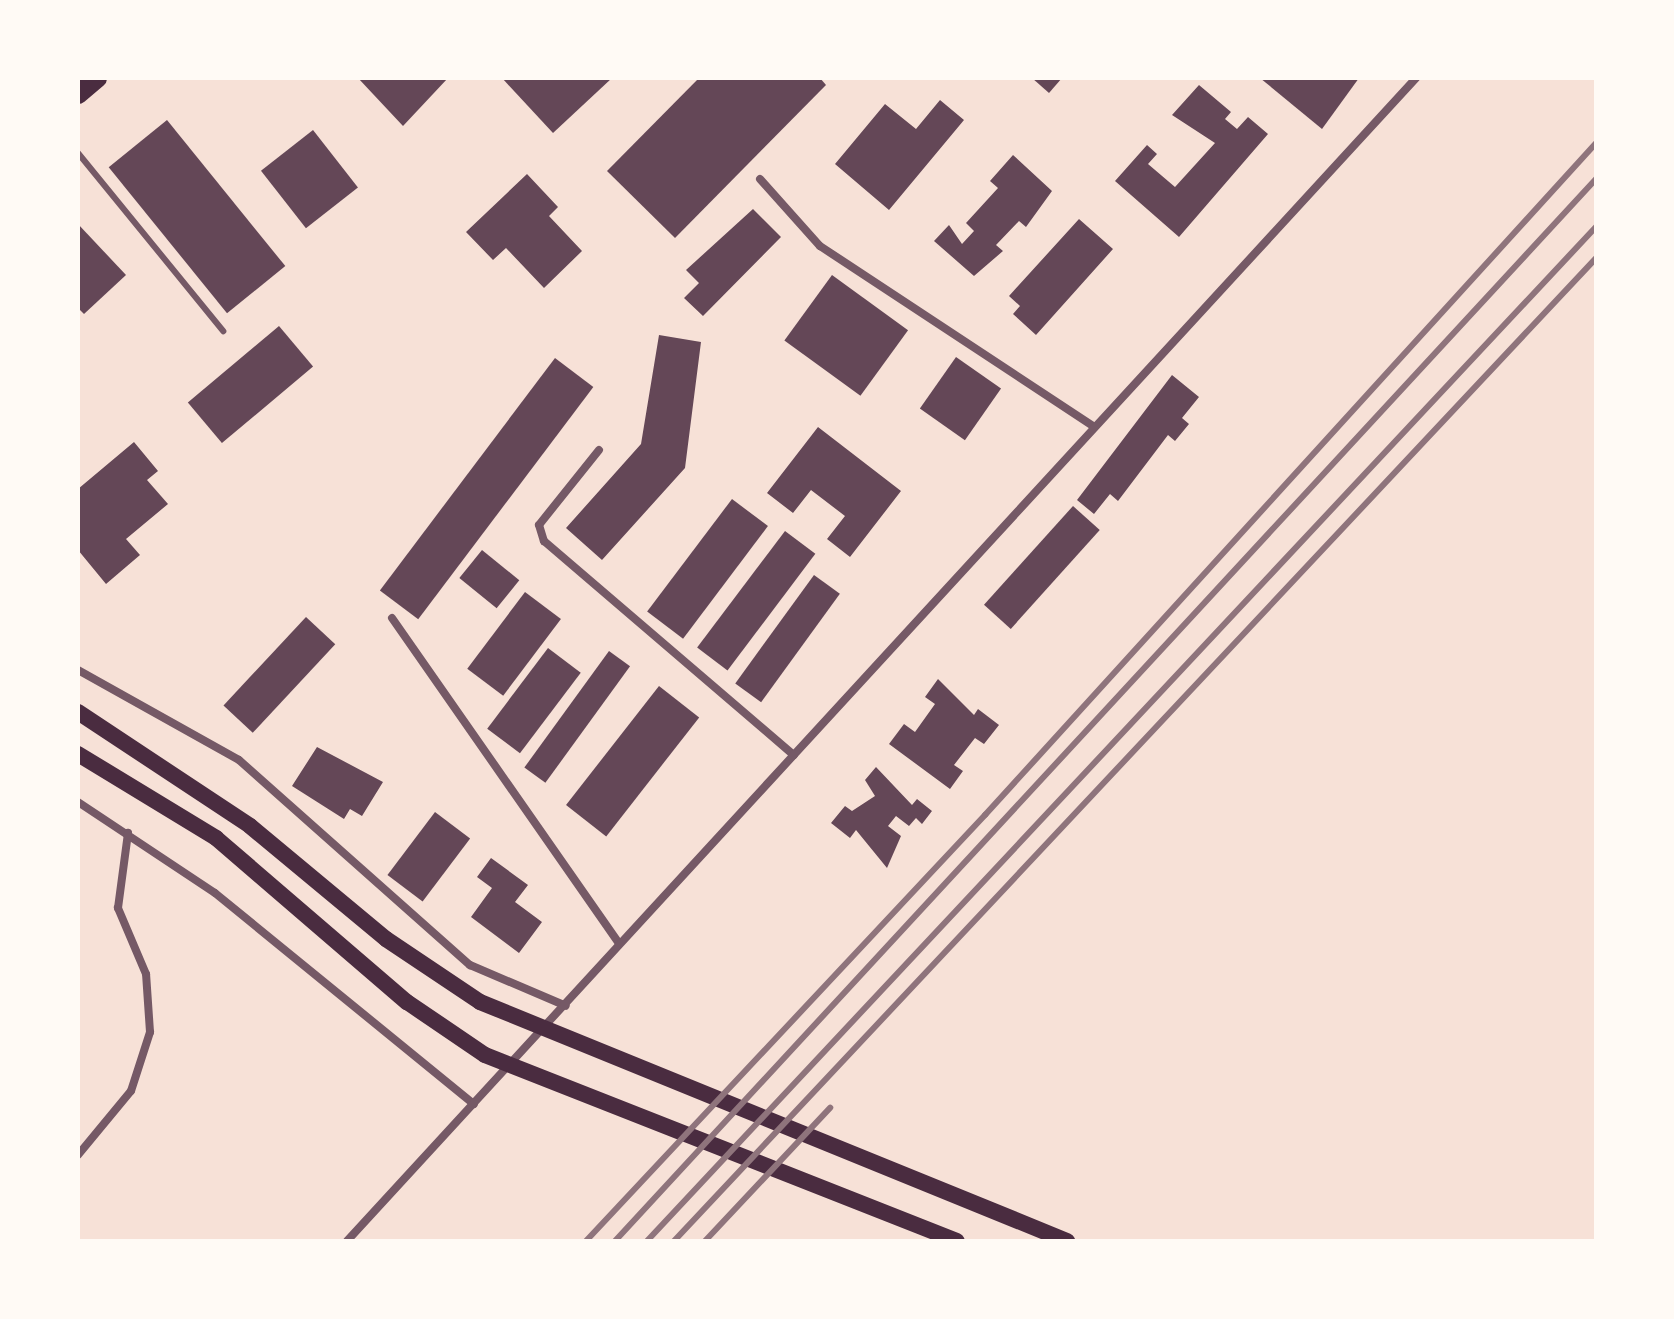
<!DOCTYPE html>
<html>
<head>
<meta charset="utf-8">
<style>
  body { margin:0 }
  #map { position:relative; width:1674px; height:1319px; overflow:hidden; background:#f7e1d7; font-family:"Crimson Pro",serif }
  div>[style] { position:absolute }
  .building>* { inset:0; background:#644757; transform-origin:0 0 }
  .service>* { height:6px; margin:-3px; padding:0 3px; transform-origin:3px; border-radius:3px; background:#755966 }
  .minor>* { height:8px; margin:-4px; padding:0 4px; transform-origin:4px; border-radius:4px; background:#755966 }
  .secondary>* { height:16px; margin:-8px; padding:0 8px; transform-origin:8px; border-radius:8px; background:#4a2c40 }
  .primary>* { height:20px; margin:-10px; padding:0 10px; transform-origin:10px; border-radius:10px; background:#4a2c40 }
  .rail>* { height:6px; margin:-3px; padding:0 3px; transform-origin:3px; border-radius:3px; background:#8f747c }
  span { translate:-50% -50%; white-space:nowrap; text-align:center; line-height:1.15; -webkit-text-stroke:8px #fffaf5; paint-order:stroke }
  .frame { position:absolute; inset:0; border:80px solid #fffaf5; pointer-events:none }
</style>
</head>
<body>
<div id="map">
  <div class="building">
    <div style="clip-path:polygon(358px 78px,448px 78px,403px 126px)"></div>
    <div style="clip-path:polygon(502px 78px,612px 78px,553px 133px)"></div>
    <div style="clip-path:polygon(699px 78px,820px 78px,826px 85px,675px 238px,607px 171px)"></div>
    <div style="clip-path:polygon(1032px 78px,1062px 78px,1049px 93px)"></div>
    <div style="clip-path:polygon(1260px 78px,1359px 78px,1322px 129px)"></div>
    <div style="clip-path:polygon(1199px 85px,1231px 112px,1225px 119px,1237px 129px,1248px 117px,1268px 134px,1179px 237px,1115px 181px,1147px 145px,1157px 154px,1148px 164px,1175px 187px,1215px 143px,1172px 115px)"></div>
    <div style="clip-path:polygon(940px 100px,964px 120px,889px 210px,835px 164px,885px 104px,916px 129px)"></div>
    <div style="left:167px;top:120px;width:188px;height:75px;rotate:51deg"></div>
    <div style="left:313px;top:130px;width:73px;height:66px;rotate:52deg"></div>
    <div style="clip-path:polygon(1013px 155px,1052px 191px,1026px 227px,1019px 221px,996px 245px,1003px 251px,974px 276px,934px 241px,949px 225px,962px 244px,974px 231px,966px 223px,998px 188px,990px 181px)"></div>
    <div style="clip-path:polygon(527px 174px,558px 207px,549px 216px,582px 251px,544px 288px,506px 248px,493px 260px,466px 232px)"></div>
    <div style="clip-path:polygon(753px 209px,781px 237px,703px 316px,684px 298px,699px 283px,686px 270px)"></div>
    <div style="clip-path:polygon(1079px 219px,1113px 249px,1036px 335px,1013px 314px,1020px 306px,1009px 296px)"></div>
    <div style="clip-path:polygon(78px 224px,126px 275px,84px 314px,78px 308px)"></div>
    <div style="left:832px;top:275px;width:94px;height:81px;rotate:36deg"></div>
    <div style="left:279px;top:326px;width:53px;height:119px;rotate:50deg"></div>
    <div style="clip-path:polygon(659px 335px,701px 342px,685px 468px,602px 560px,566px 528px,641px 444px)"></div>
    <div style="left:956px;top:357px;width:55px;height:63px;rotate:35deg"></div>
    <div style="left:555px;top:358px;width:48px;height:291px;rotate:37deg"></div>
    <div style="clip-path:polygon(1172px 375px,1199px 397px,1182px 418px,1189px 424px,1175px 441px,1168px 435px,1118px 501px,1110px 494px,1094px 514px,1077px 500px)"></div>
    <div style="clip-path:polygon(818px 427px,901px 491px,850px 557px,827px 539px,845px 516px,811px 490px,793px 513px,767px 493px)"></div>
    <div style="clip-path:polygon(134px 442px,158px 471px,147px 480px,168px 504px,126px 539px,140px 555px,106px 584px,78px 550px,78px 489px)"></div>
    <div style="left:732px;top:499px;width:45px;height:141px;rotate:37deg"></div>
    <div style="left:1073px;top:506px;width:36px;height:133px;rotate:42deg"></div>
    <div style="left:785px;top:531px;width:38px;height:146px;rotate:37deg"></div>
    <div style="left:482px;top:550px;width:48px;height:36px;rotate:39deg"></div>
    <div style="left:814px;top:575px;width:32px;height:134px;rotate:36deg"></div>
    <div style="left:525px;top:592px;width:45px;height:96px;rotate:37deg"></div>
    <div style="left:306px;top:617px;width:40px;height:121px;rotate:43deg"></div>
    <div style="left:548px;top:648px;width:41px;height:101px;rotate:37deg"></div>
    <div style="left:609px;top:651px;width:26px;height:144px;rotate:36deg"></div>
    <div style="clip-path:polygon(938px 679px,974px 715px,978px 709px,999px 725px,984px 744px,975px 738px,954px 765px,963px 771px,950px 789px,889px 744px,904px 724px,915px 732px,935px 704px,925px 697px)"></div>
    <div style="left:659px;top:686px;width:51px;height:151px;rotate:38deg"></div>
    <div style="clip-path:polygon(317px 747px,383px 782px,362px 816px,350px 809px,344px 819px,292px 786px)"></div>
    <div style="clip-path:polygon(876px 767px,912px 805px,917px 799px,932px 811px,922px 824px,916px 818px,909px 826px,896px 816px,888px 826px,901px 836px,887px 868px,856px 830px,850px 838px,831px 823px,845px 806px,852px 811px,875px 796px,865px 780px)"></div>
    <div style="left:435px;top:812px;width:44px;height:79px;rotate:37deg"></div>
    <div style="clip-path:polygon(491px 858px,528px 885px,515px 902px,542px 922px,519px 953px,471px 917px,492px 888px,477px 877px)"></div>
  </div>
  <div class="service">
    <div style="left:78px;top:153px;width:230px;rotate:50.8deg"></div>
  </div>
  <div class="minor">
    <div style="left:760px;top:179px;width:90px;rotate:48.2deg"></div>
    <div style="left:820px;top:246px;width:329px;rotate:33.4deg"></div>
    <div style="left:599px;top:450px;width:96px;rotate:128.7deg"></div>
    <div style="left:539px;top:525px;width:17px;rotate:73deg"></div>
    <div style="left:544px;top:541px;width:329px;rotate:40.6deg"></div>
    <div style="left:392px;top:618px;width:397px;rotate:55.1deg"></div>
    <div style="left:78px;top:670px;width:184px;rotate:29.2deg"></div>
    <div style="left:239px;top:760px;width:309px;rotate:41.6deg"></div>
    <div style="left:470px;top:965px;width:104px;rotate:23.1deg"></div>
    <div style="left:78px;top:802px;width:164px;rotate:33.6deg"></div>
    <div style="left:215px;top:893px;width:334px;rotate:39.2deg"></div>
    <div style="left:78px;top:1155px;width:83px;rotate:-50.4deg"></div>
    <div style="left:131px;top:1091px;width:62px;rotate:-72.1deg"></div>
    <div style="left:150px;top:1032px;width:58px;rotate:-93.9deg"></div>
    <div style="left:146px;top:974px;width:72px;rotate:-113deg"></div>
    <div style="left:118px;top:908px;width:76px;rotate:-82.4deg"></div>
    <div style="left:347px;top:1241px;width:1580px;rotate:-47.41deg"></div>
  </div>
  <div class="secondary">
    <div style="left:78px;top:712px;width:206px;rotate:33.5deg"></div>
    <div style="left:250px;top:826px;width:177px;rotate:39.7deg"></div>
    <div style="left:386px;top:939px;width:113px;rotate:33.8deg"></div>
    <div style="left:480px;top:1002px;width:634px;rotate:22.15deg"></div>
    <div style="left:78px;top:754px;width:162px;rotate:31.3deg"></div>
    <div style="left:216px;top:838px;width:252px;rotate:40.7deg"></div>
    <div style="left:407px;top:1002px;width:94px;rotate:34.2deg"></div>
    <div style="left:485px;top:1055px;width:507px;rotate:21.51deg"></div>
  </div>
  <div class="primary">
    <div style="left:78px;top:94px;width:25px;rotate:-40deg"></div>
  </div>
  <div class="rail">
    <div style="left:586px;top:1241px;width:584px;rotate:-46.87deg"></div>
    <div style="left:985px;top:815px;width:908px;rotate:-47.72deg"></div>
    <div style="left:615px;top:1241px;width:1446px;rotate:-47.27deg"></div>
    <div style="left:647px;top:1241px;width:1389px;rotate:-46.9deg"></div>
    <div style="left:674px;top:1241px;width:1348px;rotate:-46.83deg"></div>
    <div style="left:705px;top:1241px;width:183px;rotate:-46.8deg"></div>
  </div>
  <div class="frame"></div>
</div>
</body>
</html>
